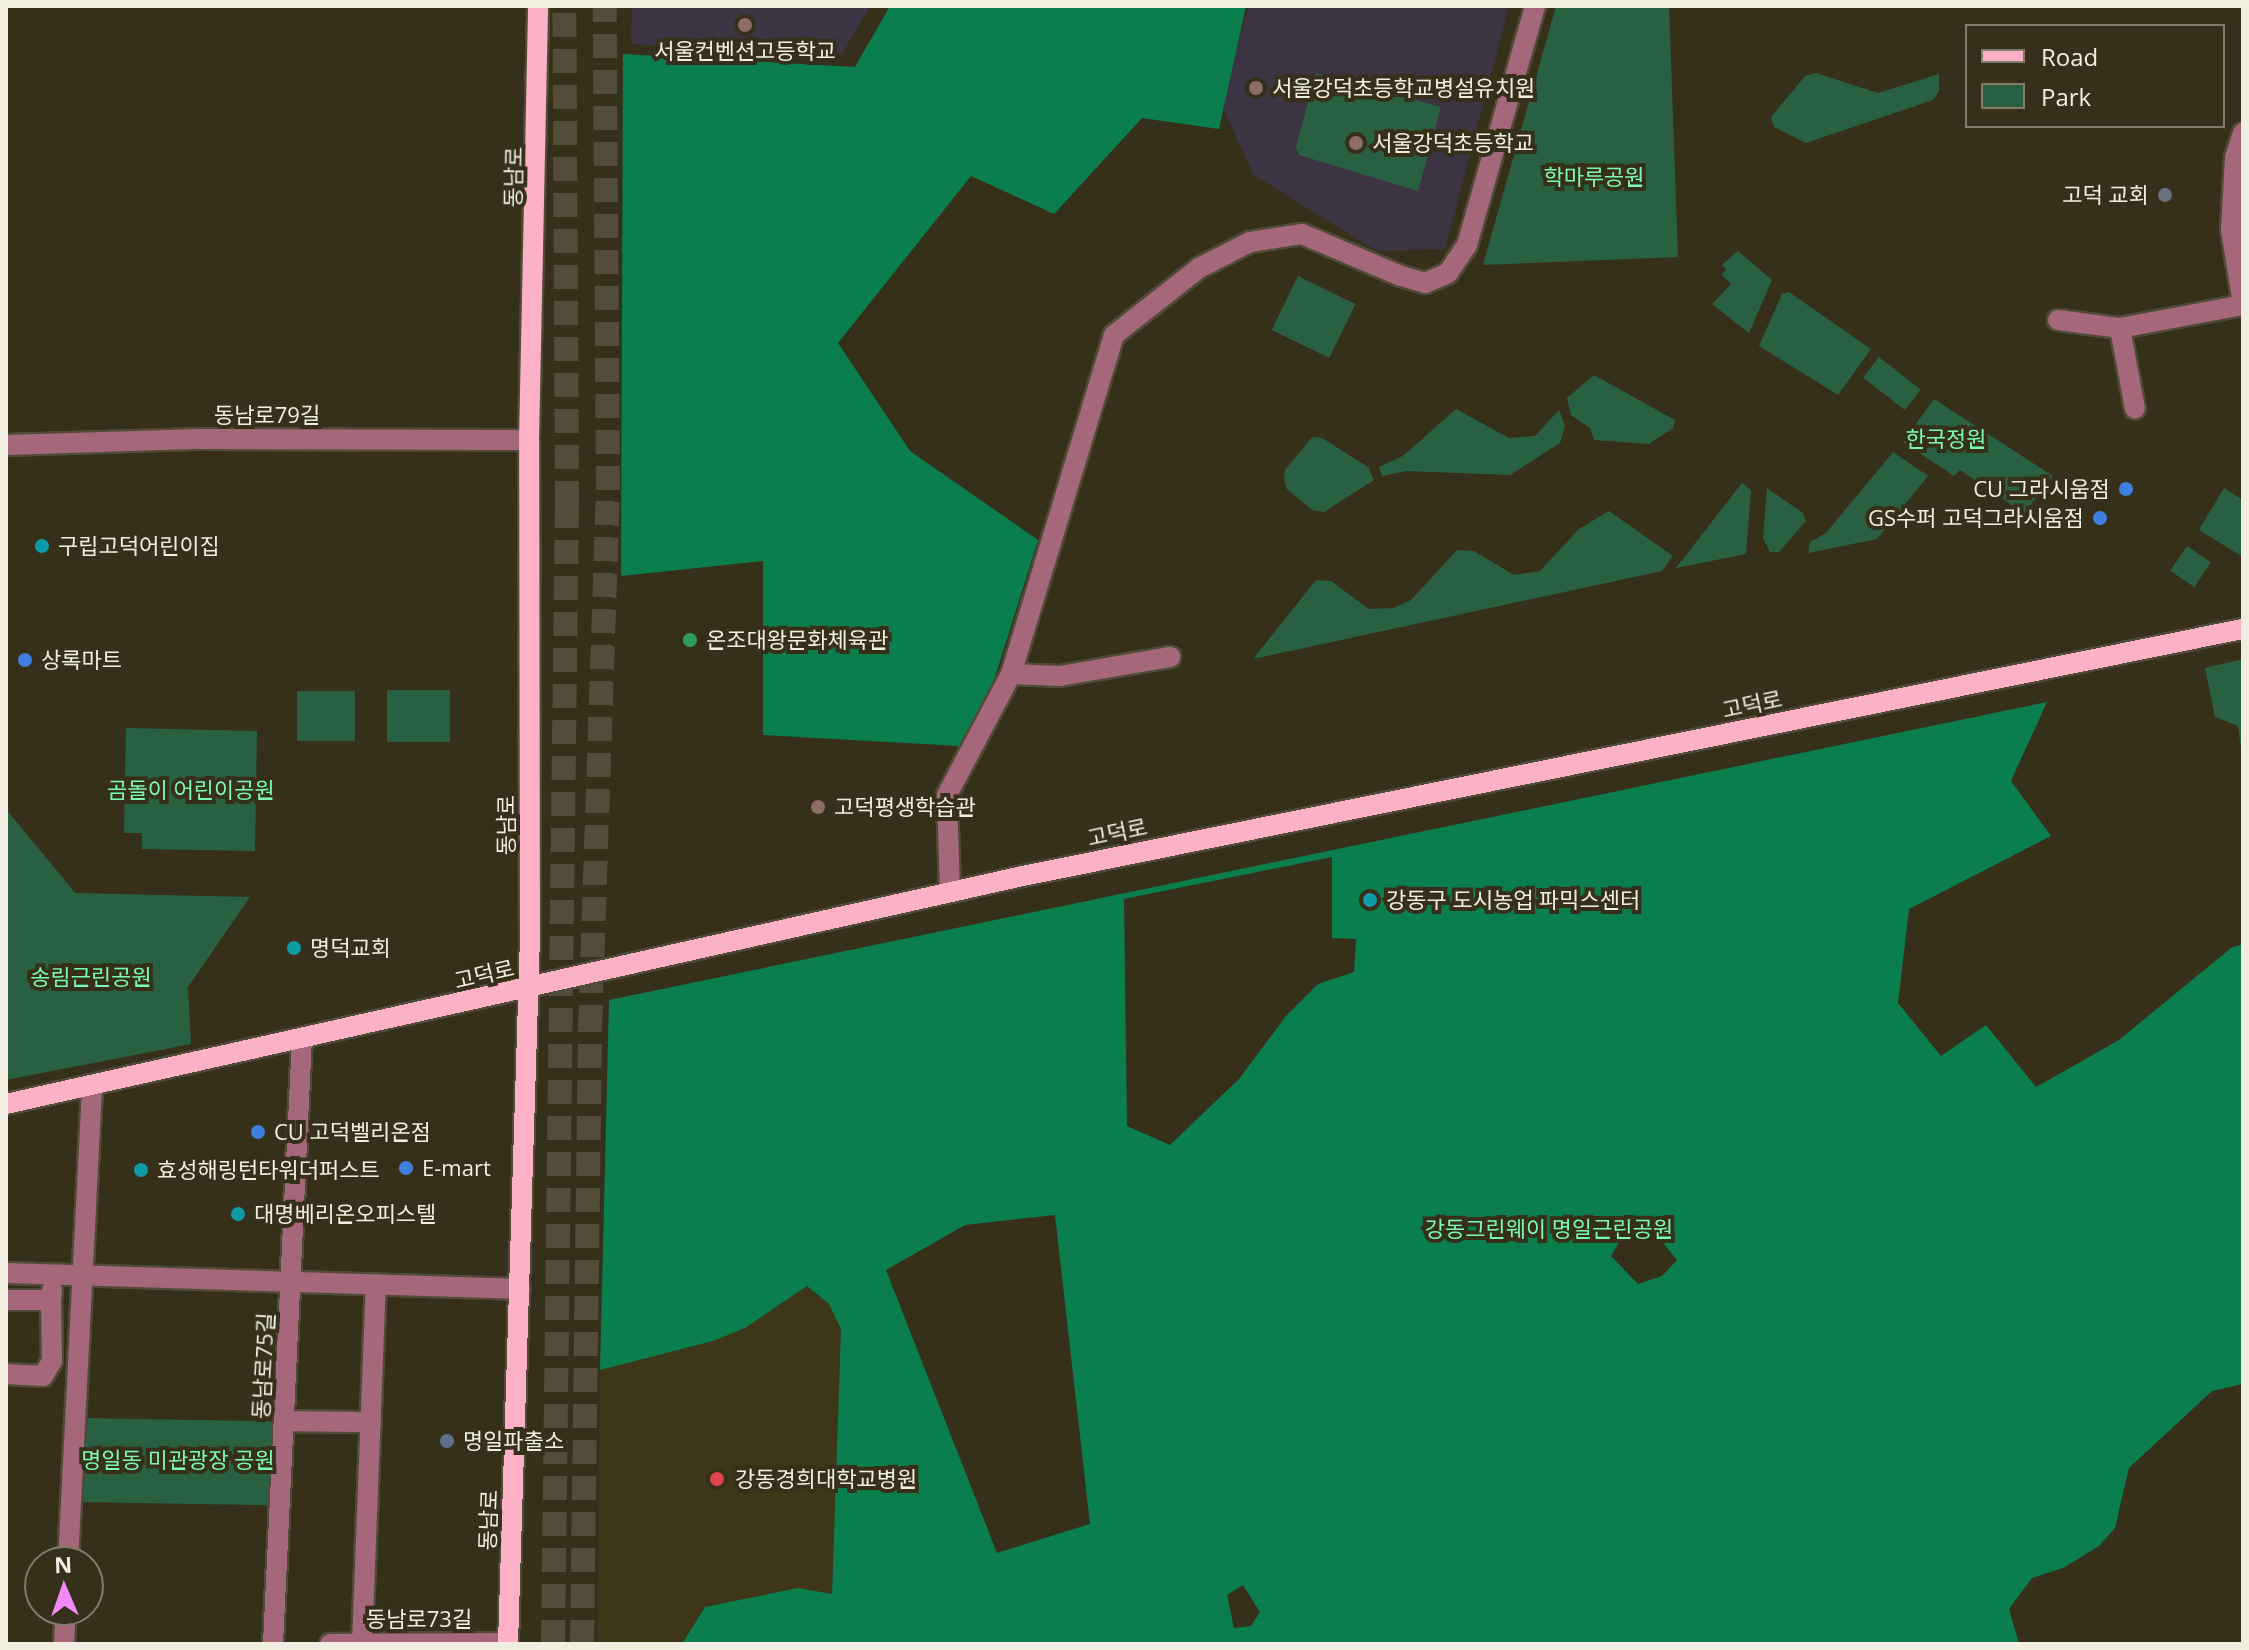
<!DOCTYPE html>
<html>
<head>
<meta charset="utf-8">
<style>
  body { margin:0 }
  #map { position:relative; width:2249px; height:1650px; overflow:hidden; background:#36301a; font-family:"Open Sans","Noto Sans KR",sans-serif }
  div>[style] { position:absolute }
  .built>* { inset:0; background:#3d3618 }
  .education>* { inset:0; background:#3d3443 }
  .green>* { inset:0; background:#296042; transform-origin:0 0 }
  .forest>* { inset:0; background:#0b7e4e }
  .highway-tunnel>* { height:24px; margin-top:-12px; transform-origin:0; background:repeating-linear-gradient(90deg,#524c38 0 24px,transparent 0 36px) }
  .roads { filter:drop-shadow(2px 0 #504b36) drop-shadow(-2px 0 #504b36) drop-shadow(0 2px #504b36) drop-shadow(0 -2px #504b36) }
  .minor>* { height:20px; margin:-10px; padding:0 10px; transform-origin:10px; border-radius:10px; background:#a5687a }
  .major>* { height:20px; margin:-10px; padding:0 10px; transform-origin:10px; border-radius:10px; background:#fcb1c6 }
  .dots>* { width:22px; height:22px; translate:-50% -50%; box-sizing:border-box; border:4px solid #36301a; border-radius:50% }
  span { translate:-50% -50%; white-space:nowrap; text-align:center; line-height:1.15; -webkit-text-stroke:8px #36301a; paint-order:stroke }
  .poi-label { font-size:22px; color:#f1eee1 }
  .left { translate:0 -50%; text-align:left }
  .right { translate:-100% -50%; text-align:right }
  .street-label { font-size:22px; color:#f1eee1 }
  .park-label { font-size:22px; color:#7bfab5 }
  .frame { position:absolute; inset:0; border:8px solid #f1eee1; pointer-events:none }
  .legend { position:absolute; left:1965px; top:24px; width:260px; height:104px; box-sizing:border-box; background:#36301a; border:2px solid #817c6a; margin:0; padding:10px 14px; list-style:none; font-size:24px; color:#f1eee1 }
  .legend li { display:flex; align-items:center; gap:16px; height:40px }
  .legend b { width:40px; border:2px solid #817c6a }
  .north { position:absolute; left:24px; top:1546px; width:80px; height:80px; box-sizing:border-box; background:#36301a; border:2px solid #817c6a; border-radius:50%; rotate:358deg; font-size:22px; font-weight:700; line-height:32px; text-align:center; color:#f1eee1 }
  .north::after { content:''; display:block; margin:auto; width:28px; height:36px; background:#f18af4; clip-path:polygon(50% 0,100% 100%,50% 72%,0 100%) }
</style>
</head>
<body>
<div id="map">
  <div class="built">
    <div style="clip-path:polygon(807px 1286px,829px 1304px,841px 1329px,832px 1594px,798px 1588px,688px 1632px,682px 1644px,597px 1644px,600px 1370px,713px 1341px,745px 1328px)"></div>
  </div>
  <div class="education">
    <div style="clip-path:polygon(632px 6px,870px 6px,842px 54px,631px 44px)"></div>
    <div style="clip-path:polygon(1249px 6px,1509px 6px,1445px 249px,1377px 251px,1254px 175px,1224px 110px,1224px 91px)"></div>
  </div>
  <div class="green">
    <div style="clip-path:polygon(1556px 6px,1669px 6px,1678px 257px,1483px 265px)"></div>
    <div style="clip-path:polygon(1316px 73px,1441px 107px,1418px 191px,1299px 155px,1296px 147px)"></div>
    <div style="clip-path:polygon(1816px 73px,1878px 93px,1939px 74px,1939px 91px,1933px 100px,1806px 143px,1774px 127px,1771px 117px,1805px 76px)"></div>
    <div style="clip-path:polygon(1738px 251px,1772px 280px,1749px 333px,1712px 304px,1731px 284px,1722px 275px,1726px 269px,1722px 265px)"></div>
    <div style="left:1298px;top:276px;width:64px;height:60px;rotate:26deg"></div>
    <div style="clip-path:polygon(1789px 292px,1871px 349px,1838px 395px,1759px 346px,1782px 294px)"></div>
    <div style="left:1879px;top:357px;width:53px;height:26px;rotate:38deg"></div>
    <div style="clip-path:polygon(1594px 375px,1675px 420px,1673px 428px,1649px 444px,1594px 440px,1590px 428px,1571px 415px,1567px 398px)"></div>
    <div style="clip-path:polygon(1934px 399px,2053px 476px,2024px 513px,1960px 470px,1954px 476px,1903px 442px)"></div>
    <div style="clip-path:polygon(1456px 409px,1509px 438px,1535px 436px,1559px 410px,1565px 426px,1560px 443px,1510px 475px,1406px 471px,1382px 476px,1379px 467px,1403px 456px)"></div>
    <div style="clip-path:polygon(1312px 437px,1322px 438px,1368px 467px,1374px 480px,1324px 512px,1312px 510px,1287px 489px,1284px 480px,1285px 470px)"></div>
    <div style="clip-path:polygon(1893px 452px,1928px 476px,1877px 539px,1808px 553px,1810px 542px,1826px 533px)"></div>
    <div style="clip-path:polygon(1742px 483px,1751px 490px,1746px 554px,1676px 568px)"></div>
    <div style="clip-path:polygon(1767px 488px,1803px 513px,1806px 521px,1779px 552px,1770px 552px,1763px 538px)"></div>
    <div style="clip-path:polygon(2224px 488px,2243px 500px,2243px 557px,2199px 530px)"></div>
    <div style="clip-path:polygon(1609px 511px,1673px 556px,1662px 571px,1253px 659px,1316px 580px,1331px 581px,1369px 609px,1394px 608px,1411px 600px,1457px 550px,1474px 551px,1514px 575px,1540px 571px,1579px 529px)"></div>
    <div style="left:2187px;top:546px;width:29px;height:30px;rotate:34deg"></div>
    <div style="clip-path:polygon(2243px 659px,2243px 763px,2238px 726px,2215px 717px,2205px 668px)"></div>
    <div style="left:387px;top:690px;width:63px;height:52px"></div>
    <div style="left:297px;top:691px;width:58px;height:50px"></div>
    <div style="clip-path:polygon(126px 728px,257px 731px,255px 851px,142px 849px,142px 833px,124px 833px)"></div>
    <div style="clip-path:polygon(6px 809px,75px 893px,250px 897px,188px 987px,191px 1044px,6px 1080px)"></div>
    <div style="left:80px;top:1418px;width:198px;height:84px;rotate:1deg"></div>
  </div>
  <div class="forest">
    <div style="clip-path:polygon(890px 6px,1246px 6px,1219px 129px,1142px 118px,1054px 214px,971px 176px,838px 343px,910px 451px,1038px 540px,985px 709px,959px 746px,763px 735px,763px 561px,621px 576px,623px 54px,855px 67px)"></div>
    <div style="clip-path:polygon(evenodd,2047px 702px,2011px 781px,2051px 836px,1909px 909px,1898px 1003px,1941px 1056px,1986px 1025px,2036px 1087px,2119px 1040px,2231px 948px,2243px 944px,2243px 1384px,2212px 1391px,2129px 1468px,2115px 1528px,2099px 1546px,2063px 1568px,2032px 1578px,2009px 1609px,2019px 1644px,682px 1644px,705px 1607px,798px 1588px,832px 1594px,841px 1329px,829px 1304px,807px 1286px,745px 1328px,713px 1341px,600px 1370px,609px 1000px,2047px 702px,1332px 857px,1332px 938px,1356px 939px,1354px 972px,1318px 984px,1286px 1016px,1239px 1079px,1170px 1145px,1127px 1126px,1124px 899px,1332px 857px,2047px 702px,1055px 1215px,1090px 1524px,997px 1553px,886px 1270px,965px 1225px,1055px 1215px,2047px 702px,1650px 1227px,1677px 1260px,1662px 1276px,1638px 1284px,1611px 1256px,1625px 1232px,1650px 1227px,2047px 702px,1243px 1585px,1260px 1612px,1251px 1626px,1234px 1628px,1227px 1595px,1243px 1585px)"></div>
  </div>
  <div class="highway-tunnel">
    <div style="left:553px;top:1644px;width:1139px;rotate:-89.3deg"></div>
    <div style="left:567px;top:505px;width:499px;rotate:-90.3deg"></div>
    <div style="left:582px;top:1644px;width:615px;rotate:-89.25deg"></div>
    <div style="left:590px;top:1029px;width:539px;rotate:-88.09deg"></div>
    <div style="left:608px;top:490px;width:484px;rotate:-90.4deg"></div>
  </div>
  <div class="roads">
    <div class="minor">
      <div style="left:2243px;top:133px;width:26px;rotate:108deg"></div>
      <div style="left:2235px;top:158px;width:72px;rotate:93.2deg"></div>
      <div style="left:2231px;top:230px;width:75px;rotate:80.8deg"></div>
      <div style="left:2058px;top:320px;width:63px;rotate:7.4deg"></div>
      <div style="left:2120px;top:328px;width:125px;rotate:-10.6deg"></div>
      <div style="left:2120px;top:328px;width:82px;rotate:79.5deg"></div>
      <div style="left:6px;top:445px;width:195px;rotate:-1.8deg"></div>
      <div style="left:201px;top:439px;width:328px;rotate:0.2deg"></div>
      <div style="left:1011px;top:674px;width:49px;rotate:2.3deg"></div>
      <div style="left:1060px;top:676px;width:112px;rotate:-9.8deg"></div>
      <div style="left:950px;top:892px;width:97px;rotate:-91.8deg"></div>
      <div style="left:947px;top:795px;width:137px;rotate:-62.1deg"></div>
      <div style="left:1011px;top:674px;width:354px;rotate:-73.1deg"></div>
      <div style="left:1114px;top:335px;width:108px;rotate:-38.2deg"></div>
      <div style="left:1199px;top:268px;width:57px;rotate:-27deg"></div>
      <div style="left:1250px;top:242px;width:53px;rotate:-8.7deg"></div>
      <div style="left:1302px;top:234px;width:108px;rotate:23deg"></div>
      <div style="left:1401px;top:276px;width:25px;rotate:16deg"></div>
      <div style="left:1425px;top:283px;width:25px;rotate:-23deg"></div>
      <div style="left:1448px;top:273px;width:34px;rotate:-56deg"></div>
      <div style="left:1467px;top:245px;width:248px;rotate:-74.1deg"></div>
      <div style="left:6px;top:1273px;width:514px;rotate:1.78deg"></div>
      <div style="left:6px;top:1300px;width:45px"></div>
      <div style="left:51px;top:1300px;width:10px;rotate:-84deg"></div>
      <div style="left:6px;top:1374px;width:37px;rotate:3deg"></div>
      <div style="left:43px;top:1376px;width:17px;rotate:-59deg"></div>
      <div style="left:52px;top:1361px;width:61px;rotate:-90.9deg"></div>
      <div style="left:285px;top:1421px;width:86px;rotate:0.7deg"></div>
      <div style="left:68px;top:1562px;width:477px;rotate:-87.1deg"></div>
      <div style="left:64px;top:1644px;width:34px;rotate:-87deg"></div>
      <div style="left:273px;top:1644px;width:606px;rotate:-87.26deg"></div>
      <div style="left:330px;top:1644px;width:178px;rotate:-0.3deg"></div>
      <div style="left:362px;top:1644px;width:360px;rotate:-87.8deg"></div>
    </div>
    <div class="major">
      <div style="left:6px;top:1104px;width:1042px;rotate:-12.64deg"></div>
      <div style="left:1023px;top:876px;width:1245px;rotate:-11.45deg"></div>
      <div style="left:508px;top:1644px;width:706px;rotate:-88.22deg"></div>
      <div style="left:530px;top:938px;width:498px;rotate:-90.1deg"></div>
      <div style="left:529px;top:440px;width:434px;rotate:-88.8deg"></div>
    </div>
  </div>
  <div class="dots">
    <div style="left:745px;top:25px;background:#8d6e63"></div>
    <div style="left:1256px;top:88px;background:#8d6e63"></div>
    <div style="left:1356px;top:143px;background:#8d6e63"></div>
    <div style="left:2165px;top:195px;background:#6b7280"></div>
    <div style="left:2126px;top:489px;background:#3f7fe0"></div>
    <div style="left:2100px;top:518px;background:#3f7fe0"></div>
    <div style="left:42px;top:546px;background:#0f9aa8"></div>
    <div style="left:690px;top:640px;background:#2e9e5b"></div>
    <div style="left:25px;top:660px;background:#3f7fe0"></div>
    <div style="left:818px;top:807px;background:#8d6e63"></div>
    <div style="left:1370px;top:900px;background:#0f9aa8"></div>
    <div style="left:294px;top:948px;background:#0f9aa8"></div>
    <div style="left:258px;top:1132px;background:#3f7fe0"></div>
    <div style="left:406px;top:1168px;background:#3f7fe0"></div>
    <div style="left:141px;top:1170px;background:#0f9aa8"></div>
    <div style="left:238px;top:1214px;background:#0f9aa8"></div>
    <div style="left:447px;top:1441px;background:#5c6f8a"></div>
    <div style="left:717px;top:1479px;background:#e0444e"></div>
  </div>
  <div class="poi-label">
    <span style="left:745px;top:51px">서울컨벤션고등학교</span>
    <span class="left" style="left:1272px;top:88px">서울강덕초등학교병설유치원</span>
    <span class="left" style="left:1372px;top:143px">서울강덕초등학교</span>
    <span class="right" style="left:2149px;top:195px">고덕 교회</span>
    <span class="right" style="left:2110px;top:489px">CU 그라시움점</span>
    <span class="right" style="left:2084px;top:518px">GS수퍼 고덕그라시움점</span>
    <span class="left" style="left:58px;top:546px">구립고덕어린이집</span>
    <span class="left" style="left:706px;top:640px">온조대왕문화체육관</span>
    <span class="left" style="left:41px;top:660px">상록마트</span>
    <span class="left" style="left:834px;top:807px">고덕평생학습관</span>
    <span class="left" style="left:1386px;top:900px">강동구 도시농업 파믹스센터</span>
    <span class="left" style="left:310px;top:948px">명덕교회</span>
    <span class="left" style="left:274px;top:1132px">CU 고덕벨리온점</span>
    <span class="left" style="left:422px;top:1168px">E-mart</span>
    <span class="left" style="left:157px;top:1170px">효성해링턴타워더퍼스트</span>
    <span class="left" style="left:254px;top:1214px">대명베리온오피스텔</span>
    <span class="left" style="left:463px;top:1441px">명일파출소</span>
    <span class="left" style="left:735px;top:1479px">강동경희대학교병원</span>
  </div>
  <div class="street-label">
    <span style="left:513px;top:177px;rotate:-89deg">동남로</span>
    <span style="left:267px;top:415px">동남로79길</span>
    <span style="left:1752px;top:704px;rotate:-12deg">고덕로</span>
    <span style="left:506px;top:825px;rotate:-90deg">동남로</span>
    <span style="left:1117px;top:832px;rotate:-12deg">고덕로</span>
    <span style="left:484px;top:974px;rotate:-13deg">고덕로</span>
    <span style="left:263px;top:1366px;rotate:-87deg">동남로75길</span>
    <span style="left:488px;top:1520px;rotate:-88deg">동남로</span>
    <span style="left:419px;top:1619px">동남로73길</span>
  </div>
  <div class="park-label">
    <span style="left:1594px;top:177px">학마루공원</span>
    <span style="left:1946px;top:439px">한국정원</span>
    <span style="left:191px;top:790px">곰돌이 어린이공원</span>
    <span style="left:91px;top:977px">송림근린공원</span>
    <span style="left:1549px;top:1229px">강동그린웨이 명일근린공원</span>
    <span style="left:178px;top:1460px">명일동 미관광장 공원</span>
  </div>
  <div class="frame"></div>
  <ul class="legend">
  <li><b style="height:10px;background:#fcb1c6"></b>Road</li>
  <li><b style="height:22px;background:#296042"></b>Park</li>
  </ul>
  <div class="north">N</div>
</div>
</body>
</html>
